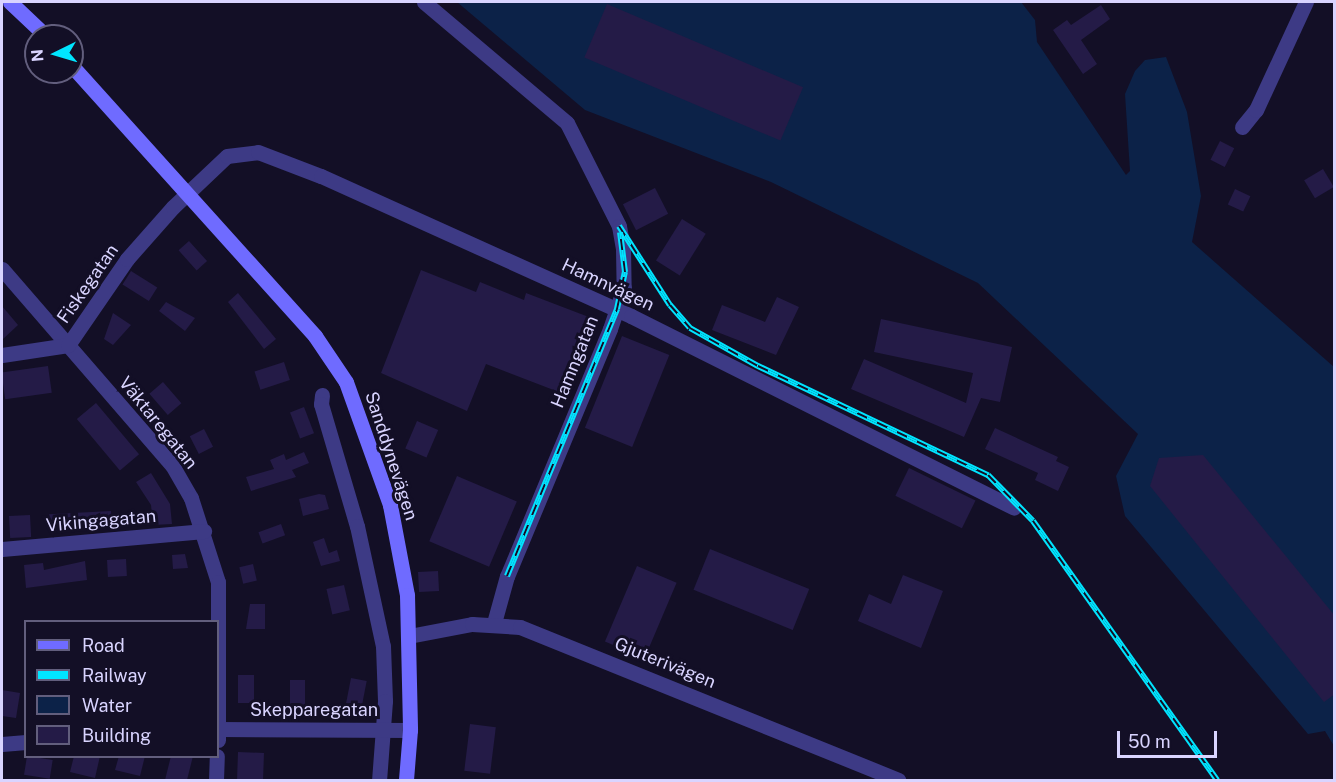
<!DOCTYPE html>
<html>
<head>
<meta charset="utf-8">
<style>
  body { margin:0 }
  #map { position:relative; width:1336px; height:782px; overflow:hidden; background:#130f26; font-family:"Public Sans",sans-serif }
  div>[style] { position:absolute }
  .water>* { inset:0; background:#0c2248 }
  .building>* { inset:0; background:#241b47; transform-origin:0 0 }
  .street>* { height:15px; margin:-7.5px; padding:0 7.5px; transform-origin:7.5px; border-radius:7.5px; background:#3d3a85 }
  .secondary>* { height:15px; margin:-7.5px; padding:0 7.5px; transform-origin:7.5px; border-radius:7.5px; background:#6f6bff }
  .rail>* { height:6px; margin-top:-3px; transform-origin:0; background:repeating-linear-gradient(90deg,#130f26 0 11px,#00e5ff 0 22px); box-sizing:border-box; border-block:2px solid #00e5ff }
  span { translate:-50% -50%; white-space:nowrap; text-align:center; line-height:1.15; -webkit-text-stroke:6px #130f26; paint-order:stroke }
  .street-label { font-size:18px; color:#d9d4ff }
  .frame { position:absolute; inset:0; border:3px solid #d9d4ff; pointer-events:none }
  .legend { position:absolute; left:24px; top:620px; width:195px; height:138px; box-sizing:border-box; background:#130f26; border:2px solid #625e7d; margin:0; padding:8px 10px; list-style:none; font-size:18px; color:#d9d4ff }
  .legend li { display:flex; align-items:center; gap:12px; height:30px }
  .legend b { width:30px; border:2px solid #625e7d }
  .north { position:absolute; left:24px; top:24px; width:60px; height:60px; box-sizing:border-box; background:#130f26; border:2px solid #625e7d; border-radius:50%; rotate:265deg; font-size:16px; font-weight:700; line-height:24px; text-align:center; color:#d9d4ff }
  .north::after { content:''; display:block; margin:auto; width:21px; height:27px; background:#00e5ff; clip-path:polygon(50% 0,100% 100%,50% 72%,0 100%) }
  .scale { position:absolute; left:1117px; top:731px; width:100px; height:27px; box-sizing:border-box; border:3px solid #d9d4ff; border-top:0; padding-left:8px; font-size:18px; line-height:21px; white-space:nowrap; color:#d9d4ff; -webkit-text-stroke:4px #130f26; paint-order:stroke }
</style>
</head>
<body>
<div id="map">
  <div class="water">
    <div style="clip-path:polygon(457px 2px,1021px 2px,1035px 20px,1037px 42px,1126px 175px,1130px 171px,1125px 94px,1135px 71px,1145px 60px,1166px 57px,1187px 112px,1201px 196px,1192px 242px,1334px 367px,1334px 746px,1325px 731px,1308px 734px,1125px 516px,1116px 476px,1138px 434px,978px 283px,771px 182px,585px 110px)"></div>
  </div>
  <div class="building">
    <div style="left:607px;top:4px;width:213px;height:58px;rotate:23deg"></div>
    <div style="clip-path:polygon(1101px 5px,1110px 19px,1081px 40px,1097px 64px,1083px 74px,1053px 30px,1067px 20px,1071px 25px)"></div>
    <div style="left:1220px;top:141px;width:16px;height:21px;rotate:27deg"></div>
    <div style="left:1323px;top:169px;width:21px;height:22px;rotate:59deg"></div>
    <div style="left:655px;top:188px;width:29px;height:36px;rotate:63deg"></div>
    <div style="left:1235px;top:189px;width:17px;height:17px;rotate:25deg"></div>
    <div style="left:682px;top:219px;width:28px;height:49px;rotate:32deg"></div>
    <div style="left:189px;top:241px;width:27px;height:14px;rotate:48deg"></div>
    <div style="clip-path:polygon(421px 270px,476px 292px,480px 282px,524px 300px,526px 293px,594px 319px,564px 394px,486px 364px,467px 411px,381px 373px)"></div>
    <div style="left:131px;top:271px;width:31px;height:16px;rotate:32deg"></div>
    <div style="clip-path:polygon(238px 293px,276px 339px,264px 349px,228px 302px)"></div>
    <div style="clip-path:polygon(777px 297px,799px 307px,776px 355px,712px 330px,722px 305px,765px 322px)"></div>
    <div style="clip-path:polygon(166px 302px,195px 318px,185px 331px,159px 311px)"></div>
    <div style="clip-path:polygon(2px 306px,18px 325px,2px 340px)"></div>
    <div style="clip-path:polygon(113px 313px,131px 325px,113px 345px,104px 339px)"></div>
    <div style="clip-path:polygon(881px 319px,1012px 347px,1000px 402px,981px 398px,964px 437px,851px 389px,864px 359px,966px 403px,973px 373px,874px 352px)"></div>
    <div style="left:622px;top:336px;width:51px;height:99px;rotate:22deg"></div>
    <div style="left:284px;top:362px;width:19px;height:31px;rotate:72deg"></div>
    <div style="left:48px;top:366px;width:27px;height:47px;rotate:82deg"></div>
    <div style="left:163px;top:382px;width:28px;height:18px;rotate:49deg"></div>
    <div style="left:96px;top:403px;width:67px;height:25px;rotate:50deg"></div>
    <div style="left:304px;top:407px;width:28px;height:15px;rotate:69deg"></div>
    <div style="left:417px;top:421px;width:23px;height:30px;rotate:23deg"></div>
    <div style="clip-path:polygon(995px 428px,1058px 457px,1056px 461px,1069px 467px,1058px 491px,1035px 480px,1038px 473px,985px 449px)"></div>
    <div style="left:204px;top:429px;width:20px;height:16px;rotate:63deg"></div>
    <div style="clip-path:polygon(304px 452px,309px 463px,292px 470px,296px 477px,251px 491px,246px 477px,274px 469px,270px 460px,284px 454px,286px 460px)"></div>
    <div style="clip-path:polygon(1203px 455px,1335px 616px,1335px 694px,1324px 702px,1150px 486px,1159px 458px)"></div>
    <div style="left:909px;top:468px;width:74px;height:31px;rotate:26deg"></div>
    <div style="clip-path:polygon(151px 473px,170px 504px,172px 524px,153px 525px,151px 505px,136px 482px)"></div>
    <div style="left:457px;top:476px;width:65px;height:71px;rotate:23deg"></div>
    <div style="clip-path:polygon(319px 494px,325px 495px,329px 509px,303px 516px,299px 499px)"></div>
    <div style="left:111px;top:511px;width:17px;height:62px;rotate:87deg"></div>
    <div style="left:30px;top:515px;width:22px;height:21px;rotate:87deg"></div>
    <div style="left:281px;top:524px;width:12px;height:24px;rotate:70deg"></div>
    <div style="clip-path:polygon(324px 538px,329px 553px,337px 550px,340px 561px,321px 566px,313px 542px)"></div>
    <div style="left:710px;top:549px;width:107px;height:44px;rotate:22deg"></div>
    <div style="clip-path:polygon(185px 554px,188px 568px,173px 569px,172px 555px)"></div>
    <div style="left:126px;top:559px;width:17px;height:19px;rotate:87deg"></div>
    <div style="clip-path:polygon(85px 561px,87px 580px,26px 588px,24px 565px,43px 563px,44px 570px)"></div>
    <div style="left:253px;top:564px;width:17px;height:14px;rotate:77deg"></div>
    <div style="left:637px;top:566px;width:43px;height:82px;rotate:23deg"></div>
    <div style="left:438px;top:571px;width:20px;height:20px;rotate:87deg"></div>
    <div style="clip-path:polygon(903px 575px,943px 591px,921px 648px,858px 621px,869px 594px,891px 604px)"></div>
    <div style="left:344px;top:585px;width:26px;height:18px;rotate:77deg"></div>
    <div style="clip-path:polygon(250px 604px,265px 604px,265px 629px,246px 629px)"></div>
    <div style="left:238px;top:675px;width:16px;height:28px"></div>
    <div style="left:351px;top:678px;width:16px;height:26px;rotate:11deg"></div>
    <div style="left:290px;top:680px;width:15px;height:25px"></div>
    <div style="clip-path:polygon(2px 690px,20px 693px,16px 718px,2px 716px)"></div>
    <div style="left:470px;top:724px;width:26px;height:47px;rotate:7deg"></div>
    <div style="left:238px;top:752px;width:26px;height:27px;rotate:2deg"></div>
    <div style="left:27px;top:756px;width:26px;height:19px;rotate:9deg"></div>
    <div style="clip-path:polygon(74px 756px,100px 756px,95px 778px,70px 772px)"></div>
    <div style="clip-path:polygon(119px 756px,145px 756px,140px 776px,115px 770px)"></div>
    <div style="clip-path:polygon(171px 756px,193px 756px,187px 780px,165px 780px)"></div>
  </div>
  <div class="street">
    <div style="left:424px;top:2px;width:187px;rotate:40.2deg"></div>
    <div style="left:567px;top:123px;width:115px;rotate:63.2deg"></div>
    <div style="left:619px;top:226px;width:23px;rotate:80deg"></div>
    <div style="left:623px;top:249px;width:39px;rotate:89deg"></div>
    <div style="left:624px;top:288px;width:43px;rotate:108.9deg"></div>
    <div style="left:610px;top:329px;width:268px;rotate:112.6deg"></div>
    <div style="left:507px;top:576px;width:49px;rotate:105.5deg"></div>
    <div style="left:1242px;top:127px;width:22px;rotate:-51deg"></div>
    <div style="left:1256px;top:110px;width:119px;rotate:-65.2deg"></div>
    <div style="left:2px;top:269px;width:259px;rotate:49.1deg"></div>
    <div style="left:172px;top:465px;width:38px;rotate:60deg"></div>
    <div style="left:191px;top:498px;width:88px;rotate:72.2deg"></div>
    <div style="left:218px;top:582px;width:158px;rotate:90deg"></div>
    <div style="left:2px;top:355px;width:67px;rotate:-8.6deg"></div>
    <div style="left:68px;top:345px;width:104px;rotate:-55.5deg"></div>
    <div style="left:127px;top:259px;width:69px;rotate:-48.5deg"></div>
    <div style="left:173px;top:207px;width:74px;rotate:-43.4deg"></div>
    <div style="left:227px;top:156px;width:31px;rotate:-7deg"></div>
    <div style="left:258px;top:152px;width:67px;rotate:20.9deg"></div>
    <div style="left:321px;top:176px;width:340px;rotate:24.3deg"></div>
    <div style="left:631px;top:316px;width:428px;rotate:26.6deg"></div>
    <div style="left:322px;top:395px;width:9px;rotate:96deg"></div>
    <div style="left:321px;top:404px;width:127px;rotate:73.6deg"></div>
    <div style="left:357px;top:526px;width:123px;rotate:77.8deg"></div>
    <div style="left:383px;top:646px;width:55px;rotate:87.9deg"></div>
    <div style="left:385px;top:701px;width:79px;rotate:94.3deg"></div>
    <div style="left:2px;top:549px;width:203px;rotate:-5.1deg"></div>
    <div style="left:409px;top:636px;width:64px;rotate:-10.8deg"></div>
    <div style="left:472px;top:624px;width:48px;rotate:3.6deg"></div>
    <div style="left:520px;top:627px;width:408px;rotate:22deg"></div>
    <div style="left:218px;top:729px;width:192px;rotate:0.3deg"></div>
    <div style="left:2px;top:744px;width:24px;rotate:-5deg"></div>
    <div style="left:216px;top:780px;width:24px;rotate:-88deg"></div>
  </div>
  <div class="secondary">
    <div style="left:10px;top:2px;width:50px;rotate:43.4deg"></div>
    <div style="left:72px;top:66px;width:363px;rotate:48deg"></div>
    <div style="left:315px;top:336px;width:55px;rotate:56deg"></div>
    <div style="left:346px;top:382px;width:131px;rotate:70.3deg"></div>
    <div style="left:390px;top:505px;width:92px;rotate:79.3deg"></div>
    <div style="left:407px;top:595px;width:135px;rotate:88.7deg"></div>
    <div style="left:410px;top:730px;width:50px;rotate:94.6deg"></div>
  </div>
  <div class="rail">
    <div style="left:619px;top:226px;width:94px;rotate:57.2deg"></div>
    <div style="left:670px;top:305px;width:30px;rotate:49deg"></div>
    <div style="left:690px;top:328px;width:78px;rotate:29.2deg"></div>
    <div style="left:758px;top:366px;width:255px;rotate:25.4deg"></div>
    <div style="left:988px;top:475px;width:64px;rotate:45.6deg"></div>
    <div style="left:1033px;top:521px;width:318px;rotate:54.6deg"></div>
    <div style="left:507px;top:576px;width:289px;rotate:-67.6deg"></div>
    <div style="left:617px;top:309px;width:38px;rotate:-78deg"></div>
    <div style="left:625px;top:272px;width:40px;rotate:-97.1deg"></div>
  </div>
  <div class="street-label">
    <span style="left:88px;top:284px;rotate:-55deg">Fiskegatan</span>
    <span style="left:608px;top:285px;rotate:25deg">Hamnvägen</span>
    <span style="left:575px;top:362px;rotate:-68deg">Hamngatan</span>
    <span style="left:158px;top:423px;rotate:51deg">Väktaregatan</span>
    <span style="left:391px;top:456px;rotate:72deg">Sanddynevägen</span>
    <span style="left:101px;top:521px;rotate:-5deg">Vikingagatan</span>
    <span style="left:665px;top:663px;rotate:22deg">Gjuterivägen</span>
    <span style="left:314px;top:710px">Skepparegatan</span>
  </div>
  <div class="frame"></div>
  <ul class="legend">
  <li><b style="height:8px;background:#6f6bff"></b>Road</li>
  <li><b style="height:8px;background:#00e5ff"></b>Railway</li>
  <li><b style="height:16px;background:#0c2248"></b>Water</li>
  <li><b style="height:16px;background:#241b47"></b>Building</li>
  </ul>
  <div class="north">N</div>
  <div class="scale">50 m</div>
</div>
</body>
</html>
